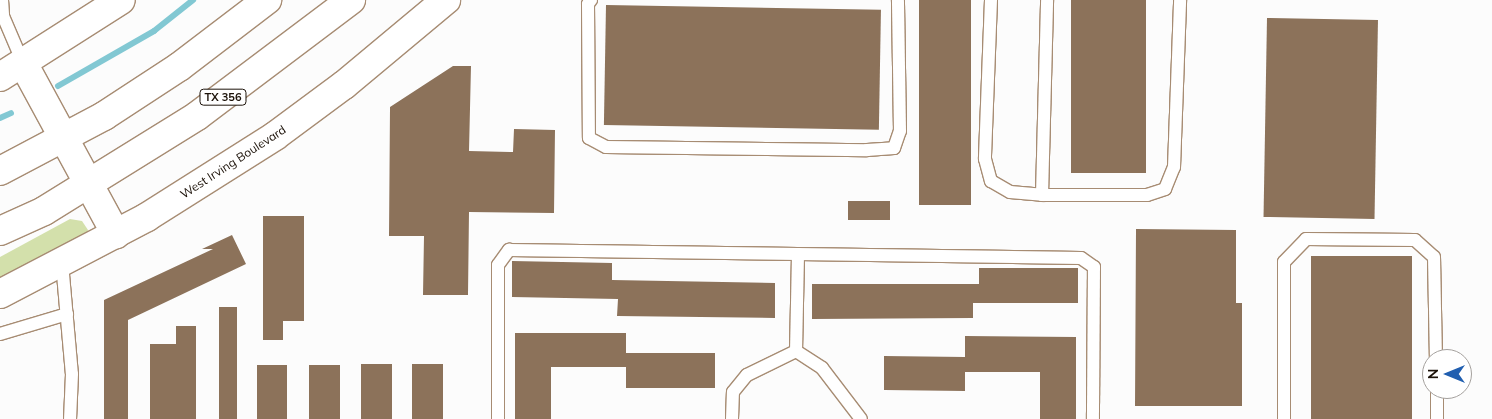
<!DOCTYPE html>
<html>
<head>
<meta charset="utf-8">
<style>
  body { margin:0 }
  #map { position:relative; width:1492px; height:419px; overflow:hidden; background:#fcfcfc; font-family:Mulish,sans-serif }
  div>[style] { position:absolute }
  .green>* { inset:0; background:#d3e0ab }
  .stream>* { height:6px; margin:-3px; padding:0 3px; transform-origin:3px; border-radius:3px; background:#82c8d3 }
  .building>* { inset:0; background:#8c725a; transform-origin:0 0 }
  .roads { filter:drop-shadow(1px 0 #a78c73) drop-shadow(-1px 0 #a78c73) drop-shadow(0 1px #a78c73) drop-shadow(0 -1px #a78c73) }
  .lane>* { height:12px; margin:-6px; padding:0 6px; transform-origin:6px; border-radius:6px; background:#fff }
  .secondary>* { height:28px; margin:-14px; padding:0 14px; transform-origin:14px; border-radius:14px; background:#fff }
  .primary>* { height:28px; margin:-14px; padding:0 14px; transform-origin:14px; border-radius:14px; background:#fff }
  span { translate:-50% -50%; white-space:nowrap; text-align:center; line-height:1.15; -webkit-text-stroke:4.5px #fff; paint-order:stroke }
  .shield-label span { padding:1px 4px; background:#fff; border:1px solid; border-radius:4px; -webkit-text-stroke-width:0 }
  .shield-label { font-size:11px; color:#1c1209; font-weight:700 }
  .street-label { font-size:12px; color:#1c1209 }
  .north { position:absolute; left:1422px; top:349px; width:50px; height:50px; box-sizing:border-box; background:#fff; border:1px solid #a4a09d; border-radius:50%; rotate:270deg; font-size:14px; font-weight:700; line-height:20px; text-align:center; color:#1c1209 }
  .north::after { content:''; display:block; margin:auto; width:18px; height:22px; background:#215fb0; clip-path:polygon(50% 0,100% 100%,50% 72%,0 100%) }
</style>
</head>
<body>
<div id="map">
  <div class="green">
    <div style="clip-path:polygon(70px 219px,82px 221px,88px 230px,86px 240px,0 283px,0 257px)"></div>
  </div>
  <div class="stream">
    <div style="left:58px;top:86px;width:111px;rotate:-29.8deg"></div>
    <div style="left:154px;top:31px;width:50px;rotate:-38.5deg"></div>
    <div style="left:0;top:118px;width:12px;rotate:-24deg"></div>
  </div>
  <div class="building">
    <div style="left:919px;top:0;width:52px;height:205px"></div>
    <div style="left:1071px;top:0;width:75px;height:173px"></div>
    <div style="left:606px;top:5px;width:275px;height:120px;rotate:1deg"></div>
    <div style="left:1267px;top:18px;width:111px;height:199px;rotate:1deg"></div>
    <div style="clip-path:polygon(453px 66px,471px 66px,469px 151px,513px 152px,514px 129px,555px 130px,554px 213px,469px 212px,468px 295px,423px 295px,424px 236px,389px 236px,390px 107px)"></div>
    <div style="left:848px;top:201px;width:42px;height:19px"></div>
    <div style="clip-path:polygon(263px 216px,304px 216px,304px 321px,283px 321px,283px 340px,263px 340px)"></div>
    <div style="clip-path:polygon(1136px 229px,1236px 230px,1236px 303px,1242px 303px,1242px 406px,1135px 406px)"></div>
    <div style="clip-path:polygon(232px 235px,246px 264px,128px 320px,128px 419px,104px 419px,104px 300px,213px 249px,202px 249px)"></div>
    <div style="left:1311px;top:256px;width:101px;height:163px"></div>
    <div style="clip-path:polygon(512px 261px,612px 263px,612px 280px,775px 283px,775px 318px,617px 316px,618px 299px,512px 297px)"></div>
    <div style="clip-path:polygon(979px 268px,1078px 268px,1078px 303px,973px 303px,973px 318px,812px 319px,812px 284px,979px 284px)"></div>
    <div style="left:219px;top:307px;width:18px;height:112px"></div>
    <div style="clip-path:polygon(176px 326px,196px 326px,196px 419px,150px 419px,150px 344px,176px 344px)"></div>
    <div style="clip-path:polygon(515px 333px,626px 333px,626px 353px,715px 353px,715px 388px,626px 388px,626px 367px,551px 367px,551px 419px,515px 419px)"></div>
    <div style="clip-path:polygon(965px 336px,1076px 337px,1076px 419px,1040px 419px,1040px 372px,965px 372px,965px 391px,884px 390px,884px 356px,965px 357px)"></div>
    <div style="left:361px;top:364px;width:31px;height:55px"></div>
    <div style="left:412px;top:364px;width:31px;height:55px"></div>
    <div style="left:257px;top:365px;width:30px;height:54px"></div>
    <div style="left:309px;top:365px;width:31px;height:54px"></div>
  </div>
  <div class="roads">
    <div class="lane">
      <div style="left:2px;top:0;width:16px;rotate:86deg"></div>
      <div style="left:3px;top:16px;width:51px;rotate:66.9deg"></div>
      <div style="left:591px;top:0;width:5px;rotate:127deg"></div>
      <div style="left:588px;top:4px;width:134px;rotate:89.6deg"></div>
      <div style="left:589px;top:138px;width:19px;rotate:28deg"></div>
      <div style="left:606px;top:147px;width:261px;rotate:0.7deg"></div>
      <div style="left:867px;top:150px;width:27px;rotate:-4deg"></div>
      <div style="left:894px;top:148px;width:18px;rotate:-71deg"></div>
      <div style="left:900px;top:131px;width:131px;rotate:-90.9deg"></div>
      <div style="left:991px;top:0;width:159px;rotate:92.2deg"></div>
      <div style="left:985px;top:159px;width:23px;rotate:75deg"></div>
      <div style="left:991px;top:181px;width:22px;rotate:30deg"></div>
      <div style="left:1010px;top:192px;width:32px;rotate:5deg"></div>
      <div style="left:1042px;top:195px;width:105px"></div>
      <div style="left:1147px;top:195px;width:19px;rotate:-18deg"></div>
      <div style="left:1165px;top:189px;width:24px;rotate:-68deg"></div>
      <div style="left:1174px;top:167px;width:167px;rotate:-87.9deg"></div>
      <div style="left:1042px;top:195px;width:195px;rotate:-88.5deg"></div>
      <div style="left:62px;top:263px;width:111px;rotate:84.9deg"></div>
      <div style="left:72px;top:374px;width:45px;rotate:92.5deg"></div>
      <div style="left:0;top:334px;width:70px;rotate:-16.6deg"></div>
      <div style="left:796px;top:351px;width:31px;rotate:33deg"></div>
      <div style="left:822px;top:368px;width:64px;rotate:52.6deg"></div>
      <div style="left:1437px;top:389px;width:30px;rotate:90deg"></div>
      <div style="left:498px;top:419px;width:154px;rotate:-90deg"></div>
      <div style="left:498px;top:265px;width:19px;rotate:-54deg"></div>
      <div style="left:509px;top:250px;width:572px;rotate:0.8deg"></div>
      <div style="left:1081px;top:258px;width:16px;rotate:35deg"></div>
      <div style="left:1094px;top:267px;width:152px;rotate:90.4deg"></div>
      <div style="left:732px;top:419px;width:27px;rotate:-88deg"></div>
      <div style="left:733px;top:392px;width:22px;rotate:-51deg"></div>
      <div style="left:747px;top:375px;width:55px;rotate:-26.1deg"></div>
      <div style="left:796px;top:351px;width:97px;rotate:-88.8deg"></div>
      <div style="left:1284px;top:419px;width:157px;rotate:-90deg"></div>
      <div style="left:1284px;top:262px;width:32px;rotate:-46deg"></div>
      <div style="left:1306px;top:239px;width:109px;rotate:0.5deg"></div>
      <div style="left:1415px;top:240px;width:25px;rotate:42deg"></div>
      <div style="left:1434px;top:257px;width:102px;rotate:88.9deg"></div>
    </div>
    <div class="secondary">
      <div style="left:0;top:77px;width:143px;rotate:-32.5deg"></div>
      <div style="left:0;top:294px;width:166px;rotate:-27.6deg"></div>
      <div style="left:147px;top:217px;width:151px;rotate:-32.3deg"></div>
      <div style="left:275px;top:136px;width:86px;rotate:-36.5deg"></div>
      <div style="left:344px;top:85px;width:133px;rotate:-39.8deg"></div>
    </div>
    <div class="primary">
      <div style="left:23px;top:63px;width:195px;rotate:61.5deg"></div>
      <div style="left:0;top:171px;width:118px;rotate:-27.9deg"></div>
      <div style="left:104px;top:116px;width:90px;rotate:-33.2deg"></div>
      <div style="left:179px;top:67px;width:111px;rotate:-37.3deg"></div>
      <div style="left:0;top:231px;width:48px;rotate:-24.4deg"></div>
      <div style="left:44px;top:211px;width:180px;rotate:-31.8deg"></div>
      <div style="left:197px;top:116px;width:193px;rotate:-37deg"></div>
    </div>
  </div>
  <div class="shield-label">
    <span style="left:223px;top:97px">TX 356</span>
  </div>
  <div class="street-label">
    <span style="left:233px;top:162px;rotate:-33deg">West Irving Boulevard</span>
  </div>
  <div class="north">N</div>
</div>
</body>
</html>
